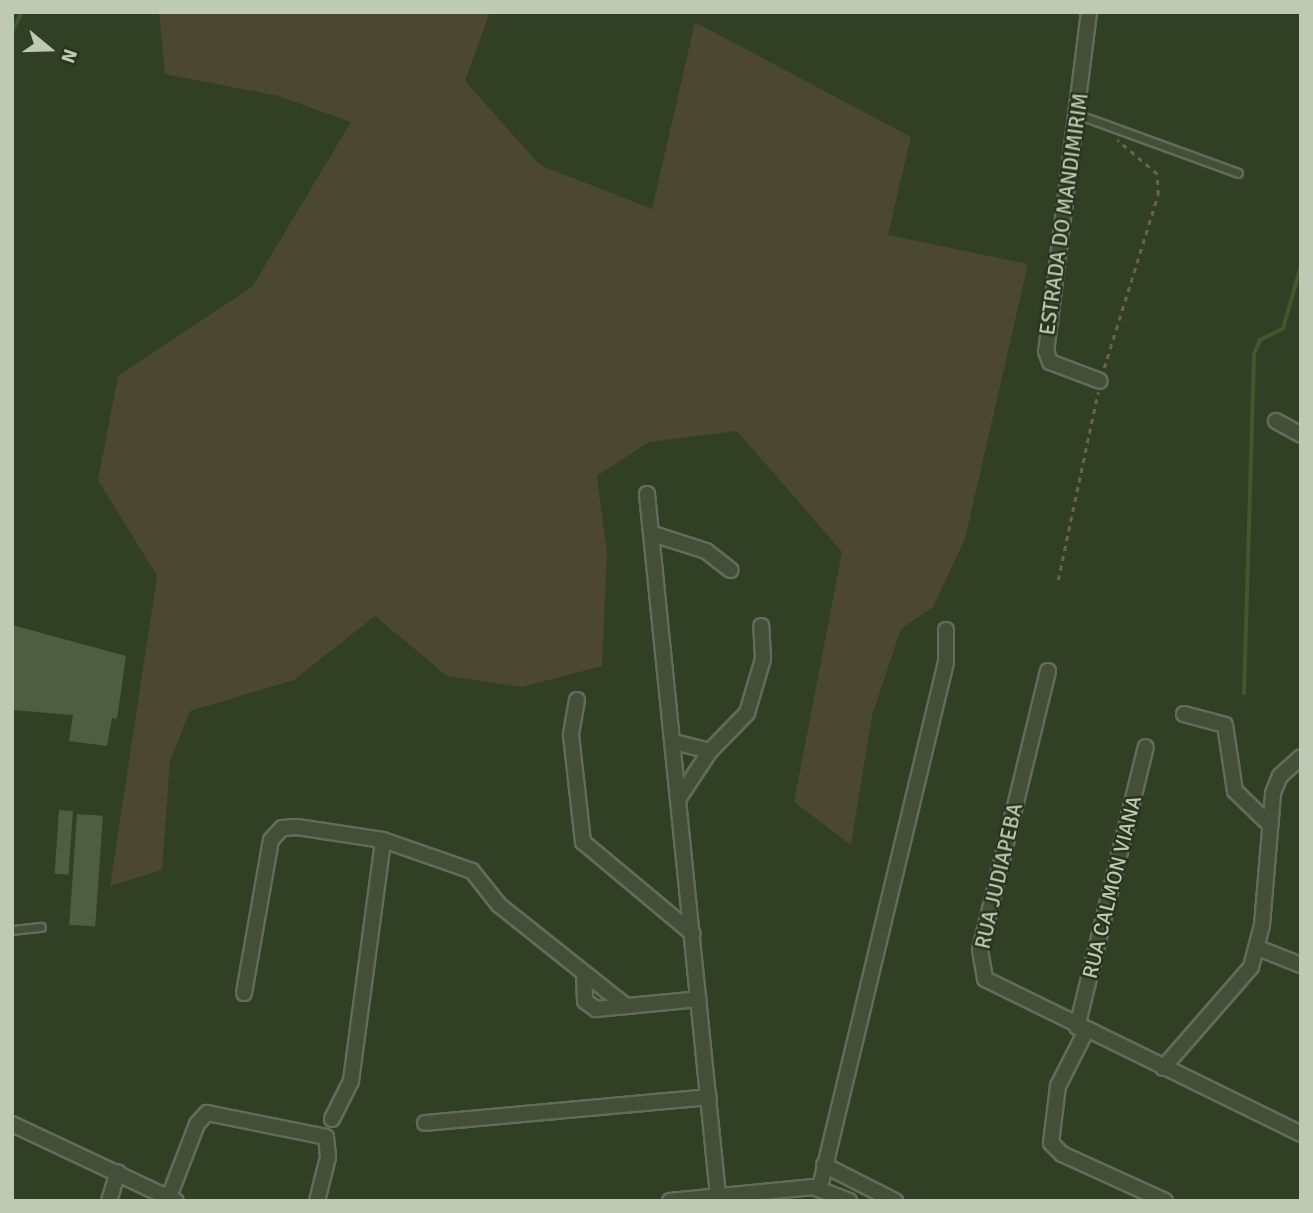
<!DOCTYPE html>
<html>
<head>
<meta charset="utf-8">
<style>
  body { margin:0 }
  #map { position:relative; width:1313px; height:1213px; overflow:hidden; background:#313f24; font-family:Signika,sans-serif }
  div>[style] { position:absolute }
  .green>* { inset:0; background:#4b4730 }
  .stream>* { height:3.5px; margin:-1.75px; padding:0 1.75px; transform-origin:1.75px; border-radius:1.75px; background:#40582c }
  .building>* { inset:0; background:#4f5e40; transform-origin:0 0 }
  .path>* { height:2.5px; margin-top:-1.25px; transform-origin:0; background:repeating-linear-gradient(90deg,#63664d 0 5px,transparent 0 10px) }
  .roads { filter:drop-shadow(2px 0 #616d56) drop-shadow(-2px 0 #616d56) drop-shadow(0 2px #616d56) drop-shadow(0 -2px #616d56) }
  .lane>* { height:7px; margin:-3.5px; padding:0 3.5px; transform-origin:3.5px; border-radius:3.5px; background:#434f38 }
  .street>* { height:14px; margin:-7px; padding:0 7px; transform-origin:7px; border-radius:7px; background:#434f38 }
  span { translate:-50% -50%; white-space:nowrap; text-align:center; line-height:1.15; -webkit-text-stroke:5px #28341d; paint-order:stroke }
  .street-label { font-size:21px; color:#becab4 }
  .frame { position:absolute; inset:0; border:14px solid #becab4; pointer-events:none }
  .north { position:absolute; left:14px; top:14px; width:70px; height:70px; -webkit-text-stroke:5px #28341d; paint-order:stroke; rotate:109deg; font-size:19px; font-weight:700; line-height:28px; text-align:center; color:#becab4 }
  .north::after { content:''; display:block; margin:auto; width:24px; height:32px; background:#becab4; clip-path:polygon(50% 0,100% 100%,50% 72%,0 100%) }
</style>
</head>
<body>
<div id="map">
  <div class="green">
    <div style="clip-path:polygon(159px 12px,490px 12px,465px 81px,540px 165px,652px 209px,695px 22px,911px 137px,888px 235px,1028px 264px,965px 539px,933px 607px,901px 629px,872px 716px,851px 845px,794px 802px,842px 552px,737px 431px,649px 442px,597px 476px,607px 553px,602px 666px,522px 687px,447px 676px,375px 616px,294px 680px,190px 711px,170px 761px,162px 870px,110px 886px,157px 576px,98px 480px,118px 376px,252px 287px,351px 122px,278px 96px,165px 74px)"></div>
  </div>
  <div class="stream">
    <div style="left:12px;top:32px;width:22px;rotate:-63deg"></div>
    <div style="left:1244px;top:694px;width:339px;rotate:-88.3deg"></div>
    <div style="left:1254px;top:355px;width:16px;rotate:-68deg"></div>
    <div style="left:1260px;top:340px;width:25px;rotate:-26deg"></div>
    <div style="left:1283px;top:329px;width:66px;rotate:-74.1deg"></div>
  </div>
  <div class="building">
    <div style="clip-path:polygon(12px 625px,126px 656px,117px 719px,112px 718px,107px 746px,69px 741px,73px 715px,12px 710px)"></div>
    <div style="left:59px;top:810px;width:14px;height:64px;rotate:4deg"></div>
    <div style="left:77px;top:814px;width:26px;height:111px;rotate:4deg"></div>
  </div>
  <div class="path">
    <div style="left:1104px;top:368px;width:181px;rotate:-72.7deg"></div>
    <div style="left:1158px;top:195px;width:21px;rotate:-93deg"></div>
    <div style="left:1157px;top:174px;width:52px;rotate:-139.6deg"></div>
    <div style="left:1058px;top:580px;width:192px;rotate:-78deg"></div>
  </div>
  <div class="roads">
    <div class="lane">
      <div style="left:1079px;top:115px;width:169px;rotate:20deg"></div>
      <div style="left:12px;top:930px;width:29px;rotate:-6deg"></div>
    </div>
    <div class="street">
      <div style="left:1089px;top:12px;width:342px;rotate:97.2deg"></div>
      <div style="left:1046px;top:351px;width:12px;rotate:70deg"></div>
      <div style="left:1050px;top:362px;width:53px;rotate:20.8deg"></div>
      <div style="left:1276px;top:421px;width:29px;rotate:29deg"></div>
      <div style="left:647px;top:494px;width:706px;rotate:84.22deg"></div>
      <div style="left:653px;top:534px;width:56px;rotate:17.8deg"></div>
      <div style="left:706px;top:551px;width:31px;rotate:38deg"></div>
      <div style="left:1048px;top:671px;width:287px;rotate:103.7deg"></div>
      <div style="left:980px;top:950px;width:29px;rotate:80deg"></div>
      <div style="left:985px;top:979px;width:352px;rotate:26.1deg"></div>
      <div style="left:577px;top:700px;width:36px;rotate:100deg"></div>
      <div style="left:571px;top:735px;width:108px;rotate:83.6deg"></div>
      <div style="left:583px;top:842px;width:143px;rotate:39.9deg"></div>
      <div style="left:1184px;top:714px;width:42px;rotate:15deg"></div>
      <div style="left:1225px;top:725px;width:67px;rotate:81.4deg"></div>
      <div style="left:1235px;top:791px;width:45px;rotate:44.1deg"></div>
      <div style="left:674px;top:742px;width:37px;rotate:14deg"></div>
      <div style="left:679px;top:798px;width:56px;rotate:-56.6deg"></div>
      <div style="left:710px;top:751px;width:53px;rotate:-45.8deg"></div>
      <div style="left:747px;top:713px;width:56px;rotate:-73.5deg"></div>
      <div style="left:763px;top:659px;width:33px;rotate:-93deg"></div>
      <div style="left:1258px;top:948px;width:46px;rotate:21.6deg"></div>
      <div style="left:584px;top:973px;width:28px;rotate:88deg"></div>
      <div style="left:585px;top:1001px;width:14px;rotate:36deg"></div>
      <div style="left:596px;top:1009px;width:103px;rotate:-5.5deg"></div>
      <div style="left:244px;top:993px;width:155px;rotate:-80deg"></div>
      <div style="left:271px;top:840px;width:16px;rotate:-47deg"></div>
      <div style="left:282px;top:828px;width:15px;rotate:-4deg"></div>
      <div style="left:297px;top:827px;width:87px;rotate:8.6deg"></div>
      <div style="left:383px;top:840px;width:94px;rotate:19.2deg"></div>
      <div style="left:472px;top:871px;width:43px;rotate:51.5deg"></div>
      <div style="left:499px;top:905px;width:162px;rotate:38.5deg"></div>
      <div style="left:1077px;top:1027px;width:288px;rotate:-76.2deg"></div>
      <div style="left:1086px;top:1031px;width:62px;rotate:117deg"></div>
      <div style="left:1058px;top:1086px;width:57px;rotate:97deg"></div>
      <div style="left:1051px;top:1143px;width:16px;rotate:45deg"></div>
      <div style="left:1062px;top:1154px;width:113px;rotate:24.5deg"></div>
      <div style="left:1163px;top:1068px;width:134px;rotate:-48.9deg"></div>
      <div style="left:1251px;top:967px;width:43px;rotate:-75.3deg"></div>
      <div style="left:1262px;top:925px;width:132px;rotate:-85.2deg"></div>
      <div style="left:1273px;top:793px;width:18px;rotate:-68deg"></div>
      <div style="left:1280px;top:776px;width:28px;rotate:-42deg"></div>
      <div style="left:332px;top:1119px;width:42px;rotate:-63.4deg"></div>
      <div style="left:351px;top:1081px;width:243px;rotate:-82.4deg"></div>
      <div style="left:425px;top:1123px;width:285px;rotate:-5.2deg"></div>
      <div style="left:12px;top:1124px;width:181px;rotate:25.2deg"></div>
      <div style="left:824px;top:1165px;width:80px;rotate:26.9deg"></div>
      <div style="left:820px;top:1187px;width:540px;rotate:-76.5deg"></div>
      <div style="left:946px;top:662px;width:32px;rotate:-90deg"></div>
      <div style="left:169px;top:1197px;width:78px;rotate:-69deg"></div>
      <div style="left:197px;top:1124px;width:15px;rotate:-48deg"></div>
      <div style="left:207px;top:1113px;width:121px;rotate:11.4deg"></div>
      <div style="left:326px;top:1137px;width:20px;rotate:84deg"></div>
      <div style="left:328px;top:1157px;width:45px;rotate:104deg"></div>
      <div style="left:109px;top:1201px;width:30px;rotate:-73deg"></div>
      <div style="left:670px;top:1201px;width:144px;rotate:-5.6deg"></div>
      <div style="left:813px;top:1187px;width:39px;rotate:21deg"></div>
    </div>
  </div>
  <div class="street-label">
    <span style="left:1064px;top:214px;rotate:-82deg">ESTRADA DO MANDIMIRIM</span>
    <span style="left:999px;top:876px;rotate:-77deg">RUA JUDIAPEBA</span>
    <span style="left:1112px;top:887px;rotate:-76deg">RUA CALMON VIANA</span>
  </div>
  <div class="frame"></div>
  <div class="north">N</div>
</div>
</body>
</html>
